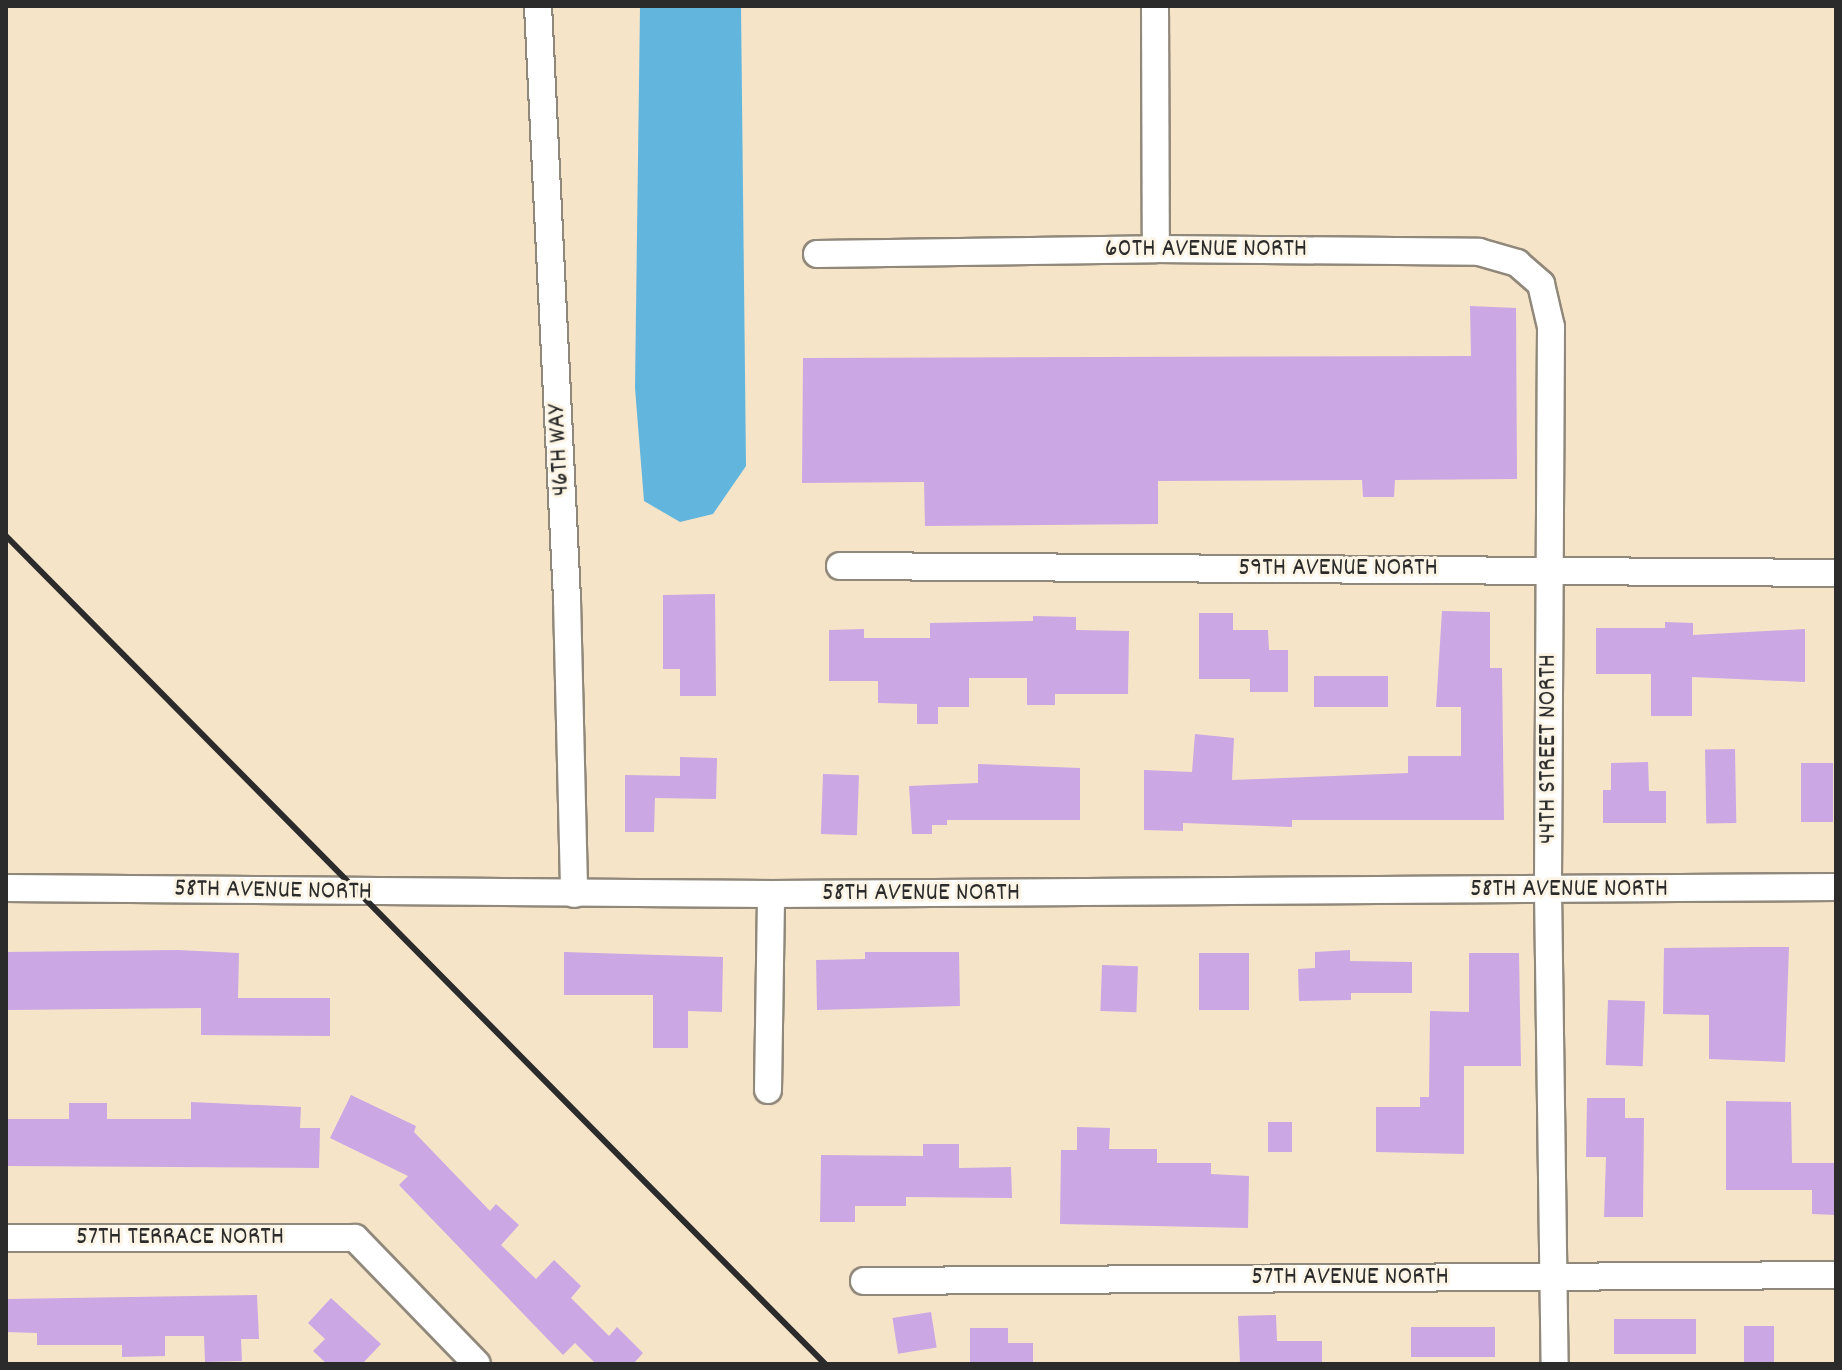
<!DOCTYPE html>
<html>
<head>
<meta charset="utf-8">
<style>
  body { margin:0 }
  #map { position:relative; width:1842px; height:1370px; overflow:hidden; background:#f6e4c9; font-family:Dekko,sans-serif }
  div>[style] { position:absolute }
  .water>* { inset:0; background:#62b6de }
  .building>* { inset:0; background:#cba7e4; transform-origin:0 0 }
  .roads { filter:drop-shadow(2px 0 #90887a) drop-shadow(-2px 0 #90887a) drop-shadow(0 2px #90887a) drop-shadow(0 -2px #90887a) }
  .minor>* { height:26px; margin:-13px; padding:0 13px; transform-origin:13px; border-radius:13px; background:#fff }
  .rail>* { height:6px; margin:-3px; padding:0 3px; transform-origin:3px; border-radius:3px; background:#2b2b2b }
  span { translate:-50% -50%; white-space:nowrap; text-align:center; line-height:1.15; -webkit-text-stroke:6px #fcf5e5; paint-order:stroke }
  .street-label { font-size:26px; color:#2b2b2b }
  .frame { position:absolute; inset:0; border:8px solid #2b2b2b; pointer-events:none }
</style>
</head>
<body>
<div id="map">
  <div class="water">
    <div style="clip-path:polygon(640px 6px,741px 6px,746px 466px,713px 514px,680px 522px,644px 501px,635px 388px)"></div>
  </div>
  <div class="building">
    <div style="clip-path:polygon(1470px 306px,1516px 308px,1517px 479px,1395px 480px,1394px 497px,1363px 497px,1362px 480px,1158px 481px,1158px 524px,1043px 525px,925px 526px,924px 482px,802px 483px,803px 358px,1471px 356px)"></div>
    <div style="clip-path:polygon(715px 594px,716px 696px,680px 696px,680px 669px,663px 669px,663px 595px)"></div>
    <div style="clip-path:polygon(1442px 611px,1490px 612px,1490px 668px,1502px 668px,1504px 820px,1292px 820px,1292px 827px,1183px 823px,1183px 831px,1144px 830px,1144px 770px,1192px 772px,1195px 734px,1234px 738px,1232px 780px,1408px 773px,1408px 756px,1461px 756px,1461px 707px,1436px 707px)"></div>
    <div style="clip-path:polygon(1199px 613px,1233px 613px,1233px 630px,1268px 630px,1269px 650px,1288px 650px,1288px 692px,1250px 692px,1250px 679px,1199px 679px)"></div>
    <div style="clip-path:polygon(1033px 616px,1076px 617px,1076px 630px,1129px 631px,1128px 694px,1055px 694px,1055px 705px,1027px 705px,1027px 678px,969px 678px,969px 707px,938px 707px,938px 724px,917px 724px,917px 704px,878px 703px,878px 681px,829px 681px,829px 630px,864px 629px,864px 638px,930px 638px,930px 623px,1033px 621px)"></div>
    <div style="clip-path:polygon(1665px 622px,1693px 623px,1693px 635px,1805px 629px,1805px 682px,1692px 677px,1692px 716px,1651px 716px,1651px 674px,1596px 674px,1596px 628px,1665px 628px)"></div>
    <div style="left:1388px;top:676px;width:31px;height:74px;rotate:90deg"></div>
    <div style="left:1735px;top:749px;width:74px;height:30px;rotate:89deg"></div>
    <div style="clip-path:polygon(680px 757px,717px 758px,716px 799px,655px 798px,654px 832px,625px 832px,625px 775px,680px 776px)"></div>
    <div style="clip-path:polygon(1648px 762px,1649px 791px,1666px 791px,1666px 823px,1603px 823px,1603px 790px,1611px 790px,1611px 763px)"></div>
    <div style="left:1801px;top:763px;width:32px;height:59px"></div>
    <div style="clip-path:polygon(978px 764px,1080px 768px,1080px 820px,947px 820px,947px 825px,932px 825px,932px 834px,912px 834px,909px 786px,978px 783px)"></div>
    <div style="left:823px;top:774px;width:36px;height:60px;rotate:2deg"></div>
    <div style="clip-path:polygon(1753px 947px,1789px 947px,1785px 1062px,1709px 1059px,1709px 1015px,1663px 1014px,1664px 948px)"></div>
    <div style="clip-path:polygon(178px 950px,239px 953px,238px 998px,330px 998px,330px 1036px,201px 1035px,201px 1008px,7px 1010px,6px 952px)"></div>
    <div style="clip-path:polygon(1350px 950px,1350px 961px,1412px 962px,1412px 993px,1351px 993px,1351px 1000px,1299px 1001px,1298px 969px,1315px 968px,1315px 952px)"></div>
    <div style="clip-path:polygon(564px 952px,723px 957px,722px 1012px,688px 1011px,688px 1048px,653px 1048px,653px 995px,564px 995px)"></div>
    <div style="clip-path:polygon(865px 952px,959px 952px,960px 1006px,817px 1010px,816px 960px,865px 959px)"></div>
    <div style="left:1199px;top:953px;width:50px;height:57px"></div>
    <div style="clip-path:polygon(1469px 953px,1519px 953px,1521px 1066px,1464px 1066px,1464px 1154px,1376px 1152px,1376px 1107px,1420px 1107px,1420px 1097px,1429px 1097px,1430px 1011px,1469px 1012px)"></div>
    <div style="left:1102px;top:965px;width:36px;height:46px;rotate:2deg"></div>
    <div style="left:1608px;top:1000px;width:37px;height:65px;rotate:2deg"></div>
    <div style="clip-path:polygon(351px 1095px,416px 1126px,414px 1132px,490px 1211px,496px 1204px,519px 1225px,501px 1245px,536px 1279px,554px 1260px,581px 1286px,571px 1298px,609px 1336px,617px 1327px,643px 1353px,633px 1364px,596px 1364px,575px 1343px,563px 1355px,399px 1185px,408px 1176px,330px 1138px)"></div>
    <div style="clip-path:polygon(1587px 1098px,1625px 1098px,1625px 1118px,1644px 1118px,1643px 1217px,1604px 1217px,1606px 1157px,1586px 1157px)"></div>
    <div style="clip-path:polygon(1726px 1101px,1791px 1102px,1792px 1163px,1836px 1163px,1836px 1215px,1812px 1214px,1812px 1190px,1726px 1190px)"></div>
    <div style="clip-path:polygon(191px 1102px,301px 1107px,300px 1128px,320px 1128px,319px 1168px,6px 1166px,6px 1119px,69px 1119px,69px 1103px,107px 1103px,107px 1119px,191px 1119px)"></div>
    <div style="left:1268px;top:1122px;width:24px;height:30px"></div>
    <div style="clip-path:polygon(1077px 1127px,1110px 1128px,1109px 1149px,1157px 1149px,1157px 1163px,1211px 1163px,1211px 1174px,1249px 1176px,1248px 1228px,1060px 1224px,1061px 1150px,1077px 1150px)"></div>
    <div style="clip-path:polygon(923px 1144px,959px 1144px,959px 1168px,1011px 1167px,1012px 1198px,906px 1197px,906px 1206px,855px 1206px,855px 1222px,820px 1222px,821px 1155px,923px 1156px)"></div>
    <div style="clip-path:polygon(257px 1295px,259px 1339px,241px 1339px,242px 1361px,205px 1362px,204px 1336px,165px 1336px,165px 1356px,122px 1357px,122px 1345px,37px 1345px,37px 1333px,6px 1332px,6px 1299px)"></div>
    <div style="clip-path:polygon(331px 1298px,381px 1344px,362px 1364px,327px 1364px,313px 1351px,325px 1339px,308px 1323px)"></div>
    <div style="left:931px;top:1312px;width:36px;height:39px;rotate:81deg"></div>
    <div style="clip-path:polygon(1276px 1315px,1277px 1341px,1322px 1341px,1322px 1364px,1240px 1364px,1238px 1316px)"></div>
    <div style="left:1696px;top:1319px;width:35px;height:82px;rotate:90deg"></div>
    <div style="left:1774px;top:1326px;width:38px;height:30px;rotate:90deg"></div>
    <div style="left:1495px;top:1327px;width:30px;height:84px;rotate:90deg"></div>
    <div style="clip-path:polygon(970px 1328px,1008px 1328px,1008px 1343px,1033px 1343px,1033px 1364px,970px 1364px)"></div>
  </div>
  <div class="roads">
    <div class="minor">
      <div style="left:538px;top:6px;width:595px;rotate:87.2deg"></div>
      <div style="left:567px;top:600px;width:294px;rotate:88.6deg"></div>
      <div style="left:1155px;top:6px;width:243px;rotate:89.8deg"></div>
      <div style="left:817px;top:254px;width:339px;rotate:-0.8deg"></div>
      <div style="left:1156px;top:249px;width:323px;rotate:0.5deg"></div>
      <div style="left:1479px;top:252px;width:40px;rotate:16deg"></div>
      <div style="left:1517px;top:263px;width:32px;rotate:41deg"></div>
      <div style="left:1541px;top:284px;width:44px;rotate:76.9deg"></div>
      <div style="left:1551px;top:327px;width:563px;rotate:90.31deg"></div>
      <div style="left:1548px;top:890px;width:474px;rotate:89.2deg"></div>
      <div style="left:840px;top:566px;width:996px;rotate:0.4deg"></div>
      <div style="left:6px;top:888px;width:765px;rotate:0.45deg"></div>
      <div style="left:771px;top:894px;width:1065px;rotate:-0.38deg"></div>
      <div style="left:768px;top:1090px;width:196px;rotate:-89.1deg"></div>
      <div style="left:6px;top:1238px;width:349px"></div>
      <div style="left:355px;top:1238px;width:175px;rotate:45.9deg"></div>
      <div style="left:864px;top:1281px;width:972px;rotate:-0.35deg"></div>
    </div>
  </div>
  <div class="rail">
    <div style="left:6px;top:536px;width:1165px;rotate:45.31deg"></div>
  </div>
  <div class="street-label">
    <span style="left:1206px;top:250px">60TH AVENUE NORTH</span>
    <span style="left:560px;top:450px;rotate:-93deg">46TH WAY</span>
    <span style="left:1338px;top:569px">59TH AVENUE NORTH</span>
    <span style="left:1549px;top:749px;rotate:-90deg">44TH STREET NORTH</span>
    <span style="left:1569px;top:890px">58TH AVENUE NORTH</span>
    <span style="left:273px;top:891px;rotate:1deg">58TH AVENUE NORTH</span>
    <span style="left:921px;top:894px">58TH AVENUE NORTH</span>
    <span style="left:180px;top:1238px">57TH TERRACE NORTH</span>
    <span style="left:1350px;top:1278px">57TH AVENUE NORTH</span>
  </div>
  <div class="frame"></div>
</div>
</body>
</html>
